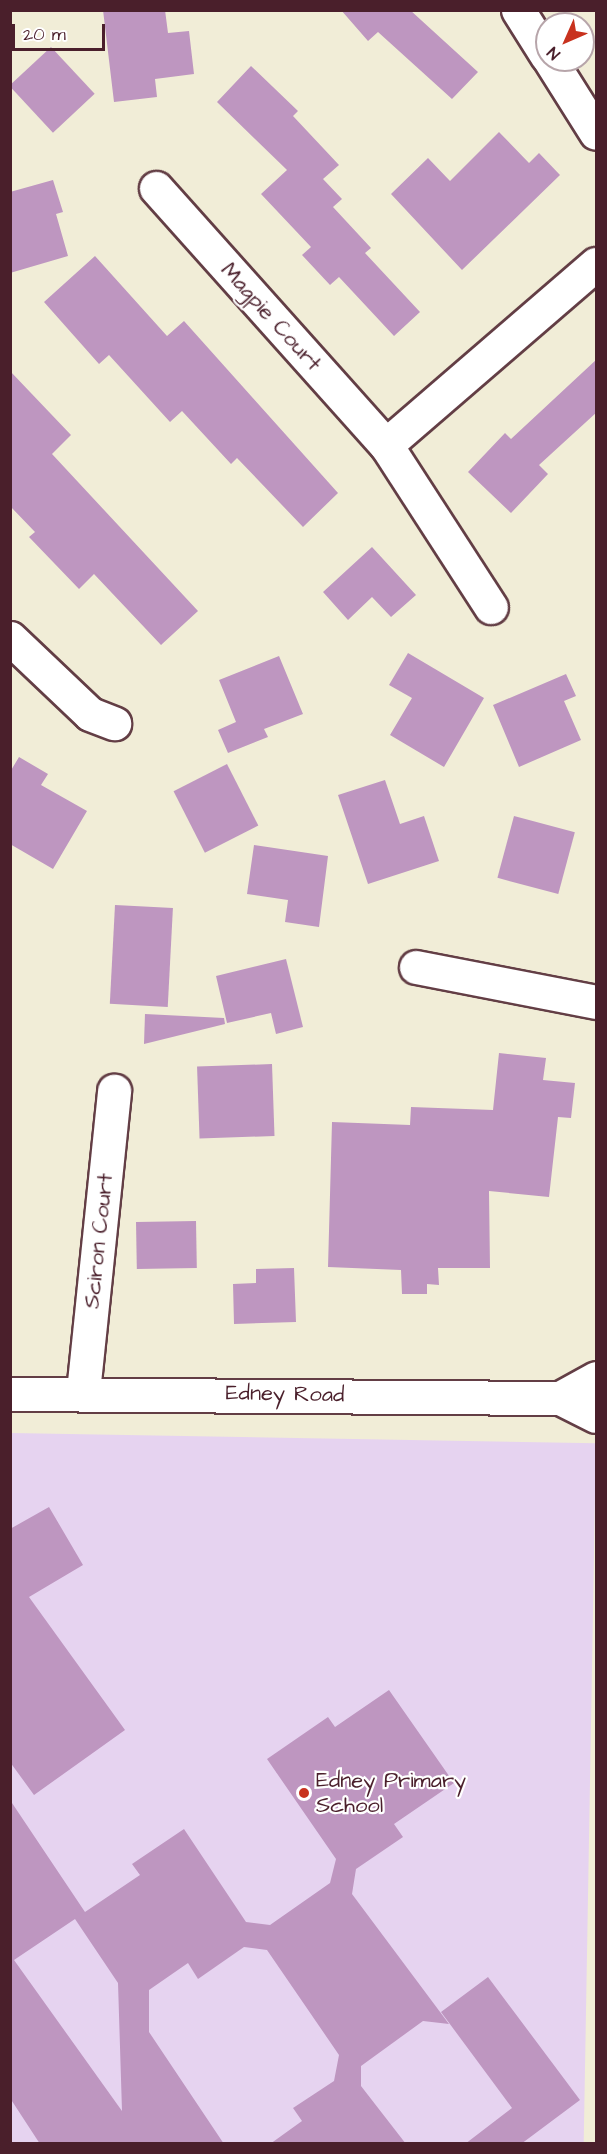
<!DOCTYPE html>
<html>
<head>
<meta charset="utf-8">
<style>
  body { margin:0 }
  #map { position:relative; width:607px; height:2154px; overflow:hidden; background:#f1edd7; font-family:"Architects Daughter",sans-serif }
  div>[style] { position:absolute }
  .built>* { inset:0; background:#e6d3f0; transform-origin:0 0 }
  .building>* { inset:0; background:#be96c0; transform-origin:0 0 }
  .roads { filter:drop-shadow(2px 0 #633e45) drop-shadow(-2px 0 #633e45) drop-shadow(0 2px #633e45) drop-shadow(0 -2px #633e45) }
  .street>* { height:33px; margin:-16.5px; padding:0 16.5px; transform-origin:16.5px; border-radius:16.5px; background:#fff }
  .dots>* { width:16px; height:16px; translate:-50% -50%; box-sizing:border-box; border:3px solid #fff; border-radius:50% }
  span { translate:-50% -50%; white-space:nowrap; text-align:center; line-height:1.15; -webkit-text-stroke:4.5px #fff; paint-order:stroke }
  .street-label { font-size:22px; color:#4a1f2b }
  .poi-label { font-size:22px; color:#4a1f2b }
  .left { translate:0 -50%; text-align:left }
  .frame { position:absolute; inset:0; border:12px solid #4a1f2b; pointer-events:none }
  .north { position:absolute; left:535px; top:12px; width:60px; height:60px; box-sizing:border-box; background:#fff; border:2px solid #b7a5aa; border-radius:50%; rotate:225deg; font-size:16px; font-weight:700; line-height:24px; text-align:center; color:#4a1f2b }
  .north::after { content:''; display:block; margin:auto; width:21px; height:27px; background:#c8321e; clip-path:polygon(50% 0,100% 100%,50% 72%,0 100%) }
  .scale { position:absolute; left:12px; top:24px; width:93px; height:27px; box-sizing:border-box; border:3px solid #4a1f2b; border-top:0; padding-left:8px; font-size:18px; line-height:21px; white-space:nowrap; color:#4a1f2b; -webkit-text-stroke:4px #fff; paint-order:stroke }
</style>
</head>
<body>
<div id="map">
  <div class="built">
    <div style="left:11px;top:1433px;width:585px;height:711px;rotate:1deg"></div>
  </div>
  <div class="building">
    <div style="clip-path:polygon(103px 10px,165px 10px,168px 33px,189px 31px,194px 74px,155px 79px,157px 97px,114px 102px)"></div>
    <div style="clip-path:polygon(341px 10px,410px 10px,478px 72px,452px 99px,378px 32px,368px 41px)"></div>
    <div style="left:51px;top:47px;width:64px;height:57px;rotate:47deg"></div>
    <div style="clip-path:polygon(251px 66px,298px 111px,293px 116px,339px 165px,323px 179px,342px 199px,333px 207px,371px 248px,365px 253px,420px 312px,394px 336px,339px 277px,330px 285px,302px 255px,311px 247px,261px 194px,287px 170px,217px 102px)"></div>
    <div style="clip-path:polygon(499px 132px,529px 163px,539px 153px,560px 175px,462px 270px,391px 194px,428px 158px,450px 181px)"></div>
    <div style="clip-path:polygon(53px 180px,63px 212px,56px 214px,68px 256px,10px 273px,10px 192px)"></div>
    <div style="clip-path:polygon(95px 256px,167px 336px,184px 321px,338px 493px,303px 527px,237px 458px,231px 464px,182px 411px,170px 422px,109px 355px,99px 364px,44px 302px)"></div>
    <div style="clip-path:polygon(597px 359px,597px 412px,539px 465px,548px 474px,511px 513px,468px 472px,505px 433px,511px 439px)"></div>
    <div style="clip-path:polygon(10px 371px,71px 435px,52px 454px,198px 611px,161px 645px,94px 574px,79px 589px,29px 537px,35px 532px,10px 506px)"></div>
    <div style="clip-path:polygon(372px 547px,416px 595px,391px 617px,372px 597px,348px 620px,323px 592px)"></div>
    <div style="clip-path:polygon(408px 653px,484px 698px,444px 767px,390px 735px,412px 698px,389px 685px)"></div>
    <div style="clip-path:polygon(279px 656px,303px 714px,264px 729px,268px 737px,228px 753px,218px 730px,236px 722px,219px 680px)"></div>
    <div style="clip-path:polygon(566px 674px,576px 696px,564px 701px,581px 740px,519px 767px,493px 705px)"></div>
    <div style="clip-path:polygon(19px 757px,48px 774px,41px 785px,87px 811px,53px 869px,10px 844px,10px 772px)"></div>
    <div style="left:227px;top:764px;width:69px;height:60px;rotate:63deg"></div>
    <div style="clip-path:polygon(385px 780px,400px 824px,424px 816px,439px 861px,368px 884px,338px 795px)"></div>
    <div style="left:514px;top:816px;width:63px;height:64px;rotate:15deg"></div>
    <div style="clip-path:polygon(254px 845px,328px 856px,319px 927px,285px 922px,288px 900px,247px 894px)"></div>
    <div style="left:115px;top:905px;width:58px;height:99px;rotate:3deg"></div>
    <div style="clip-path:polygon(286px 959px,303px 1027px,276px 1034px,271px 1013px,227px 1023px,216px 976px)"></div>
    <div style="clip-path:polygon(145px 1014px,224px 1018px,225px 1024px,144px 1044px)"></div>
    <div style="clip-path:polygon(499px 1053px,546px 1058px,543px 1080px,575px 1083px,571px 1118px,558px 1117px,549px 1197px,489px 1191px,490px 1268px,438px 1268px,439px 1285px,427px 1284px,427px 1294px,402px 1294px,401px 1270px,328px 1267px,332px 1122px,410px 1125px,411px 1107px,493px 1110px)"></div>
    <div style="left:272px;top:1064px;width:72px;height:75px;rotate:88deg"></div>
    <div style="left:196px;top:1221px;width:47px;height:60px;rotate:89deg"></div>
    <div style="clip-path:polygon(294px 1268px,296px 1322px,234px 1324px,233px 1284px,256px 1283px,256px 1269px)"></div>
    <div style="clip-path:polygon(49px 1507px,83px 1565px,29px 1597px,125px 1730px,34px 1795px,10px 1762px,10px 1529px)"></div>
    <div style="clip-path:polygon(evenodd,389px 1690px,454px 1783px,394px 1824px,403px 1837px,356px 1869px,352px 1894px,449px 2024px,423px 2021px,361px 2066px,361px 2086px,406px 2144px,270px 2144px,302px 2121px,293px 2108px,334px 2081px,339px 2055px,267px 1950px,244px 1947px,198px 1979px,188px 1963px,149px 1990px,149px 2032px,224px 2144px,40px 2144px,10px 2098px,10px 1800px,85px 1912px,140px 1875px,132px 1864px,184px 1829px,246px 1922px,270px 1925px,330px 1883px,336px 1859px,267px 1759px,328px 1717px,335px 1727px,389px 1690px,75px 1919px,118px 1983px,122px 2111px,14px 1960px,75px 1919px)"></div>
    <div style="clip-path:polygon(488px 1977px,580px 2100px,521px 2144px,465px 2144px,512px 2108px,441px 2012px)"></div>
  </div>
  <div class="roads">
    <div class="street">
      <div style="left:518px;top:10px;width:54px;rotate:57.8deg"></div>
      <div style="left:550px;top:60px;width:86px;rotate:57.8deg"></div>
      <div style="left:156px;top:188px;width:345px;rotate:48.2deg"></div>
      <div style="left:386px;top:445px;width:193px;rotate:57.1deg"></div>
      <div style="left:386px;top:445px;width:277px;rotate:-40.8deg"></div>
      <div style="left:10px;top:638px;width:110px;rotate:43.5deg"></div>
      <div style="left:90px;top:714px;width:26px;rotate:21deg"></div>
      <div style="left:416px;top:967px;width:183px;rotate:11deg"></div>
      <div style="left:83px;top:1392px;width:303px;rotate:-84.1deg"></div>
      <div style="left:10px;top:1394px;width:550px;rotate:0.42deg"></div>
      <div style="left:560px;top:1398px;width:40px;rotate:26.6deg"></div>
      <div style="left:560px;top:1398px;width:41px;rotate:-29.1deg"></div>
    </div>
  </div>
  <div class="dots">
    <div style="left:304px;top:1793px;background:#c8321e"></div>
  </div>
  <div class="street-label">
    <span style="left:271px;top:317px;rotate:48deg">Magpie Court</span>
    <span style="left:99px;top:1241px;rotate:-84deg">Sciron Court</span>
    <span style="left:285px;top:1394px;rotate:1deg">Edney Road</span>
  </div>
  <div class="poi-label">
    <span class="left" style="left:316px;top:1793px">Edney Primary<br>School</span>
  </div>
  <div class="frame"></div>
  <div class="north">N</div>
  <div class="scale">20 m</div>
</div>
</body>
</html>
